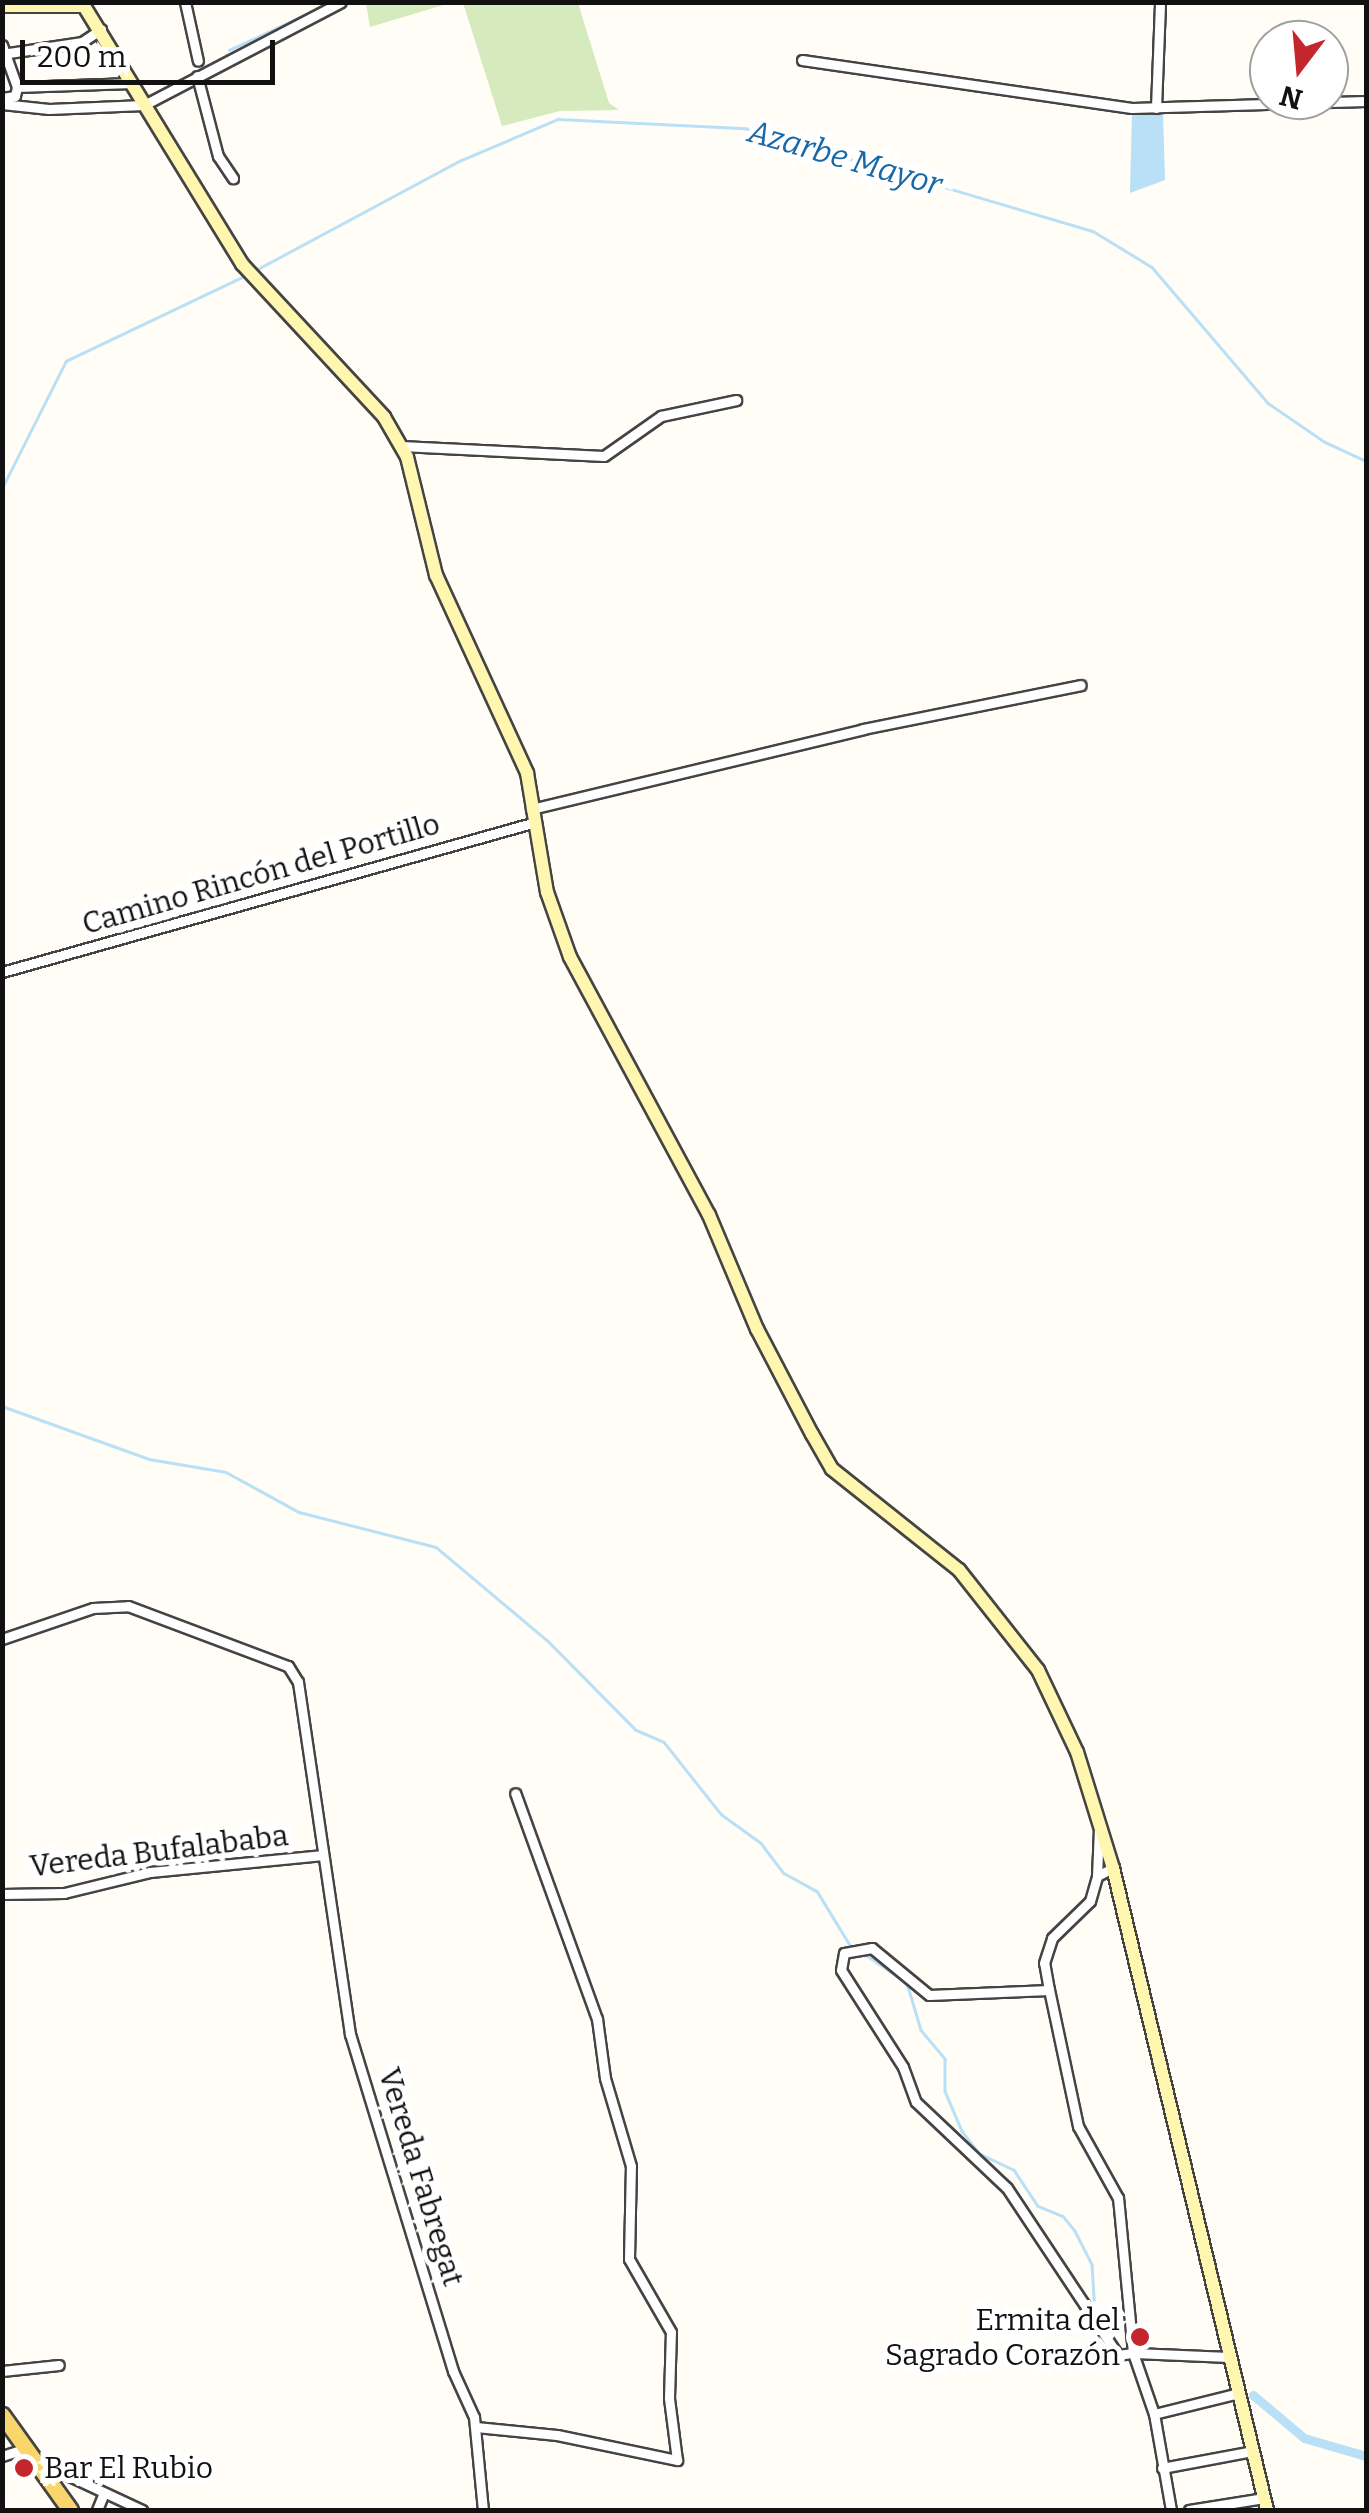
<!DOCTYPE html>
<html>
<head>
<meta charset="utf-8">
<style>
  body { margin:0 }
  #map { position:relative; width:1369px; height:2513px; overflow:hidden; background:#fffdf5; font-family:Bitter,serif }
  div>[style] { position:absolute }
  .green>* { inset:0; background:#d5ebbd }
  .water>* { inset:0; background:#b9e0f7 }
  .stream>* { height:2.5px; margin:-1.25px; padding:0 1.25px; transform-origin:1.25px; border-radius:1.25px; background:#b9e0f7 }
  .canal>* { height:9px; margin:-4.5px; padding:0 4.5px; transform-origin:4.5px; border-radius:4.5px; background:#b9e0f7 }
  .roads { filter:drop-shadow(2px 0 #444) drop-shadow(-2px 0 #444) drop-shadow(0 2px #444) drop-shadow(0 -2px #444) }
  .street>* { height:9px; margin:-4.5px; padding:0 4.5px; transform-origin:4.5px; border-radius:4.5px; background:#fff }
  .secondary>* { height:12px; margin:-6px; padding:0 6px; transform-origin:6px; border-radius:6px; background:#fff6b0 }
  .primary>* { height:15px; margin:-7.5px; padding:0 7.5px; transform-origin:7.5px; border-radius:7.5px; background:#f9d66b }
  .dots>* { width:28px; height:28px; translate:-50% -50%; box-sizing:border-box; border:5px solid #fff; border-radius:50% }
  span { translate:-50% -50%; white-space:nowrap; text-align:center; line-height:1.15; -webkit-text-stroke:10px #fff; paint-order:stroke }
  .street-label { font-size:30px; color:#111 }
  .poi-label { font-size:30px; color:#111 }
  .right { translate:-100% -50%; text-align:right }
  .left { translate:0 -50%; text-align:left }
  .water-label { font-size:32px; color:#1768a6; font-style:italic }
  .frame { position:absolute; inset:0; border:5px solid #111; pointer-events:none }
  .north { position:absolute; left:1249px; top:20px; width:100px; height:100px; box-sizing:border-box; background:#fff; border:2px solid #a0a0a0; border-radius:50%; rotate:196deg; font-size:28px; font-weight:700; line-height:40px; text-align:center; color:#111 }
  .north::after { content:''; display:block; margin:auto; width:35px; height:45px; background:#c4262e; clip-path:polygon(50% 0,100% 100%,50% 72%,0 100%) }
  .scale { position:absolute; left:20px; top:40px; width:255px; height:45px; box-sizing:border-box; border:5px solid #111; border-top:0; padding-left:12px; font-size:30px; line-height:35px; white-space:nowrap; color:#111; -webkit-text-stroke:8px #fff; paint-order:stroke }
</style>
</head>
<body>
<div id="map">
  <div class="green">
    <div style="clip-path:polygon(366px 3px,366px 2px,450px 3px,370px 27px)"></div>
    <div style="clip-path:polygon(463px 3px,578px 3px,609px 103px,619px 110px,560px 111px,502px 126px)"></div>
  </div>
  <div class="water">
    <div style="clip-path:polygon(1132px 112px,1163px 114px,1165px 180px,1130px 193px)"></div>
  </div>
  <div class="stream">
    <div style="left:229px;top:50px;width:107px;rotate:-24.9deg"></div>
    <div style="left:254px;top:271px;width:230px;rotate:-28.2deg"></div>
    <div style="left:457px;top:162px;width:110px;rotate:-23.1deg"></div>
    <div style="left:558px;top:119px;width:187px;rotate:2.8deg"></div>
    <div style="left:745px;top:128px;width:363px;rotate:16.5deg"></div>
    <div style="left:1093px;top:231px;width:69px;rotate:31.4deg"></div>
    <div style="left:1152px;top:267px;width:179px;rotate:49.5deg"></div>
    <div style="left:1268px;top:403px;width:69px;rotate:34.4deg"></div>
    <div style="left:1325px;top:442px;width:45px;rotate:24.9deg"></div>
    <div style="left:2px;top:488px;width:142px;rotate:-63.3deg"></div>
    <div style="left:66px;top:361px;width:199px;rotate:-25.5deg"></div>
    <div style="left:2px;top:1406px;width:156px;rotate:19.8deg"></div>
    <div style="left:149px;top:1459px;width:78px;rotate:9.6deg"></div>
    <div style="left:226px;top:1472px;width:83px;rotate:28.7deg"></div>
    <div style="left:299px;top:1512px;width:141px;rotate:14.3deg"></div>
    <div style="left:436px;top:1547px;width:146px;rotate:40deg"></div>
    <div style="left:548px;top:1641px;width:125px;rotate:45.3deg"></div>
    <div style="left:636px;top:1730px;width:30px;rotate:23deg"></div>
    <div style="left:664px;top:1742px;width:92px;rotate:51.6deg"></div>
    <div style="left:721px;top:1814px;width:49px;rotate:35.9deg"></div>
    <div style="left:761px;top:1843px;width:38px;rotate:53deg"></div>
    <div style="left:784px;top:1873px;width:38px;rotate:29deg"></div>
    <div style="left:817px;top:1891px;width:63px;rotate:58.6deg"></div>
    <div style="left:865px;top:1954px;width:51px;rotate:34.6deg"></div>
    <div style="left:907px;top:1983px;width:49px;rotate:73.4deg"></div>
    <div style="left:921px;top:2030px;width:38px;rotate:50deg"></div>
    <div style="left:945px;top:2059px;width:32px;rotate:90deg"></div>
    <div style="left:945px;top:2091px;width:43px;rotate:67deg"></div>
    <div style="left:962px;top:2131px;width:29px;rotate:52deg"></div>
    <div style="left:980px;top:2154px;width:38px;rotate:25deg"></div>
    <div style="left:1014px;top:2170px;width:43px;rotate:56.3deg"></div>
    <div style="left:1038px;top:2206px;width:27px;rotate:22deg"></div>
    <div style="left:1063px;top:2216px;width:19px;rotate:51deg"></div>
    <div style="left:1075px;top:2231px;width:38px;rotate:63deg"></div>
    <div style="left:1092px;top:2265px;width:48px;rotate:86.4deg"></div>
  </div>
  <div class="canal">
    <div style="left:1253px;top:2395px;width:67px;rotate:40.1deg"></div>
    <div style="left:1304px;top:2438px;width:65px;rotate:16.2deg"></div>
  </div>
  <div class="roads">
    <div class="street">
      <div style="left:185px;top:2px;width:60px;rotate:77.6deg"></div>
      <div style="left:2px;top:45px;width:45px;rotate:70.3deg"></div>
      <div style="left:17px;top:87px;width:9px;rotate:103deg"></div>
      <div style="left:15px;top:96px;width:13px;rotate:171deg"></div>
      <div style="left:2px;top:54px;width:81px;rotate:-8.5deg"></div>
      <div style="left:82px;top:42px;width:23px;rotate:-34deg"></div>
      <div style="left:802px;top:60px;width:333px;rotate:8.3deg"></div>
      <div style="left:1132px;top:108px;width:234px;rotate:-1.7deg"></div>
      <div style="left:197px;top:76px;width:83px;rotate:75.3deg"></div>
      <div style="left:218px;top:156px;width:27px;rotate:56deg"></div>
      <div style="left:17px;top:87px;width:115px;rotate:-2deg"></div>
      <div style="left:2px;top:104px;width:47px;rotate:6.1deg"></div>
      <div style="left:49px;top:109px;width:95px;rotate:-2.4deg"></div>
      <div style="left:144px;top:105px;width:222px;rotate:-27.6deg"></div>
      <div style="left:1156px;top:108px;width:106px;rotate:-87.8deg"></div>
      <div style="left:401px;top:446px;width:203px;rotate:2.8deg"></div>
      <div style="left:604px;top:456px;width:70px;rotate:-35.1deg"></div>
      <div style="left:661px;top:416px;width:77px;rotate:-12deg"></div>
      <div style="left:531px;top:809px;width:342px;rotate:-13.5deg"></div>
      <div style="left:863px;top:729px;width:222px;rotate:-11.4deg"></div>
      <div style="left:2px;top:972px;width:551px;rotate:-15.7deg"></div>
      <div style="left:2px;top:1639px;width:96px;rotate:-18.8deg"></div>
      <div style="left:93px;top:1608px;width:35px;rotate:-3deg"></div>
      <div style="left:128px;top:1606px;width:171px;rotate:20.6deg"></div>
      <div style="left:288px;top:1666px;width:19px;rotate:58deg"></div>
      <div style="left:298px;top:1682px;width:356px;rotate:81.6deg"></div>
      <div style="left:350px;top:2034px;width:352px;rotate:73deg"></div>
      <div style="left:453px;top:2371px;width:51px;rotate:65.5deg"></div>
      <div style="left:474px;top:2417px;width:93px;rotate:84.5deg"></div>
      <div style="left:1097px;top:1876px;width:47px;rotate:-87.6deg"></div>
      <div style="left:2px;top:1894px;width:62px;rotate:-0.9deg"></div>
      <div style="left:64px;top:1893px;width:89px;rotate:-13.7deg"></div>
      <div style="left:150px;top:1872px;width:174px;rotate:-5.6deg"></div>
      <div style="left:1049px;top:1990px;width:27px;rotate:-100deg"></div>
      <div style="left:1044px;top:1963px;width:26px;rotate:-72deg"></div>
      <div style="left:1052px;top:1938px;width:53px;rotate:-44.2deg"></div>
      <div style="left:1090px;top:1901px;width:26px;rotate:-74deg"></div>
      <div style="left:1097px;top:1876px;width:18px;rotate:-27deg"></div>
      <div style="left:2px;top:2371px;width:57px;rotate:-6deg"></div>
      <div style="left:1154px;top:2414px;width:88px;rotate:-13.9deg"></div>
      <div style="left:476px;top:2427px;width:81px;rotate:5.6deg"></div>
      <div style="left:557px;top:2435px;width:123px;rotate:11.8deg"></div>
      <div style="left:677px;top:2460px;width:63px;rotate:-97.4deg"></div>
      <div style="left:669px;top:2398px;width:66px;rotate:-88.3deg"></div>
      <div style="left:671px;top:2332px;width:84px;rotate:-119.9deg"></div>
      <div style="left:629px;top:2259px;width:93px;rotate:-88.8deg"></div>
      <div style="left:631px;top:2166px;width:92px;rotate:-106.5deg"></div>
      <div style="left:605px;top:2078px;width:60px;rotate:-97.7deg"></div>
      <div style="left:597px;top:2019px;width:240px;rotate:-109.9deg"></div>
      <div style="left:2px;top:2456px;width:26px;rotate:-18deg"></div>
      <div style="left:37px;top:2461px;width:116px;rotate:25deg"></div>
      <div style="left:1162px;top:2468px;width:93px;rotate:-10.6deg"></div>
      <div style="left:97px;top:2510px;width:18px;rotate:-68deg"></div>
      <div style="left:1171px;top:2510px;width:97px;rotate:-100deg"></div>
      <div style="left:1154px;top:2414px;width:65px;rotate:-109deg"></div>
      <div style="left:1133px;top:2353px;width:156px;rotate:-95.5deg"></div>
      <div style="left:1118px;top:2198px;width:82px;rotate:-119.1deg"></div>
      <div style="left:1078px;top:2126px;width:139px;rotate:-102deg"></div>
      <div style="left:1049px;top:1990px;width:120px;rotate:177.6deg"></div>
      <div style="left:929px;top:1995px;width:74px;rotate:-140.5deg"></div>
      <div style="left:872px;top:1948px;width:28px;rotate:170deg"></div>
      <div style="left:844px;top:1953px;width:17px;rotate:100deg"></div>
      <div style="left:841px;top:1970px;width:115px;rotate:57.4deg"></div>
      <div style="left:903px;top:2067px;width:37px;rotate:70deg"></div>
      <div style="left:916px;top:2102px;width:125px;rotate:43.4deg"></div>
      <div style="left:1007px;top:2188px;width:201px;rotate:56.4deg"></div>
      <div style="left:1118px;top:2355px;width:15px;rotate:-8deg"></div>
      <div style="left:1133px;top:2353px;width:97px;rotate:2.4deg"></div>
      <div style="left:1189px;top:2510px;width:76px;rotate:-9.1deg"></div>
    </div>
    <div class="secondary">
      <div style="left:2px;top:6px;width:82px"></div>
      <div style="left:84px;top:6px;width:303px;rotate:58.5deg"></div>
      <div style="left:242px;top:264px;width:209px;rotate:47.1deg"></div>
      <div style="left:384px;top:417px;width:46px;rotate:60.1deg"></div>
      <div style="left:407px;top:457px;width:122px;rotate:76.2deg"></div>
      <div style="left:436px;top:575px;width:218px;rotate:65.3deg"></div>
      <div style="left:527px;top:773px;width:121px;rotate:80.5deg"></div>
      <div style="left:547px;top:892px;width:69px;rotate:70.5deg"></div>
      <div style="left:570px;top:957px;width:293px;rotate:61.7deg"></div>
      <div style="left:709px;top:1215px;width:124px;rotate:67.2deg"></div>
      <div style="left:757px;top:1329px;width:119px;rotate:62.4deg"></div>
      <div style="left:812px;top:1434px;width:40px;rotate:60.3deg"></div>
      <div style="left:832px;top:1469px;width:162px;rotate:38.5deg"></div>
      <div style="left:959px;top:1570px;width:127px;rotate:51.7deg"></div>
      <div style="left:1038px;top:1670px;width:91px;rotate:64.6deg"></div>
      <div style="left:1077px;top:1752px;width:121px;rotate:72.8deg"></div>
      <div style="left:1113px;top:1868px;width:660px;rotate:76.51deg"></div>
    </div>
    <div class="primary">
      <div style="left:2px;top:2415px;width:117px;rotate:54.4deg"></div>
    </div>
  </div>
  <div class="dots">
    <div style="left:1140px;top:2337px;background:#c4262e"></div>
    <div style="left:24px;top:2468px;background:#c4262e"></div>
  </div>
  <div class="street-label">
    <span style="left:261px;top:874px;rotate:-16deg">Camino Rincón del Portillo</span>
    <span style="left:159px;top:1851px;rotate:-7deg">Vereda Bufalababa</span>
    <span style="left:421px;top:2177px;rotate:73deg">Vereda Fabregat</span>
  </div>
  <div class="poi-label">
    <span class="right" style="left:1120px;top:2337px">Ermita del<br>Sagrado Corazón</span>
    <span class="left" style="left:44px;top:2468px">Bar El Rubio</span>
  </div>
  <div class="water-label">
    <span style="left:845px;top:158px;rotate:16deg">Azarbe Mayor</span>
  </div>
  <div class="frame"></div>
  <div class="north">N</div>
  <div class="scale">200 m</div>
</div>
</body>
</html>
